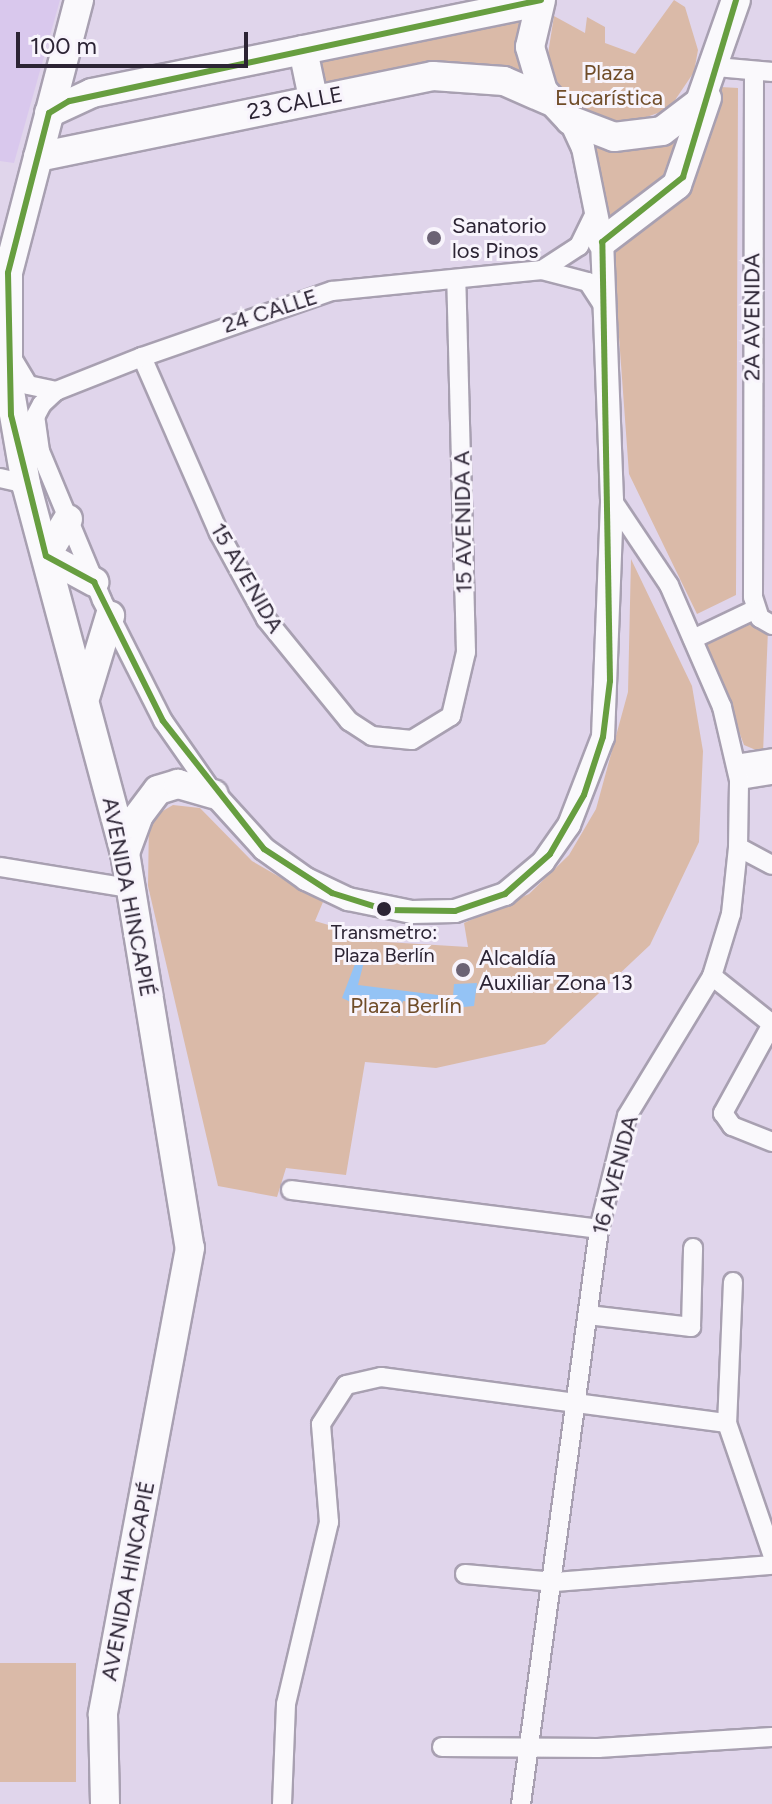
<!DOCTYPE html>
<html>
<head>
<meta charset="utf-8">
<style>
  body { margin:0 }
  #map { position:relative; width:772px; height:1804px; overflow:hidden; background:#e0d5eb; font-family:Figtree,sans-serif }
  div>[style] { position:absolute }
  .built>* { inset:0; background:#d9c8ed }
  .green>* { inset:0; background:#dabaa8; transform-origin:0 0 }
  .water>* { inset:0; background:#94c3f5 }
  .roads { filter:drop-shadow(2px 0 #a8a0b1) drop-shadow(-2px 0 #a8a0b1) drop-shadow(0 2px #a8a0b1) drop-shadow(0 -2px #a8a0b1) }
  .minor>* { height:18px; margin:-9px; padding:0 9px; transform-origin:9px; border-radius:9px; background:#faf9fc }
  .tertiary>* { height:22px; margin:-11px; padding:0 11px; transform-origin:11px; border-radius:11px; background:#faf9fc }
  .primary>* { height:28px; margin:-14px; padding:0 14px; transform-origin:14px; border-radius:14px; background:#faf9fc }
  .bus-1>* { height:6px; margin:-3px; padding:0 3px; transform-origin:3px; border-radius:3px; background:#679e40 }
  .dots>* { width:22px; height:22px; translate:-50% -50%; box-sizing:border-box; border:4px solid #f8f4fc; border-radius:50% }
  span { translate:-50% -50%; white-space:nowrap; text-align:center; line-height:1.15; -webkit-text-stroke:6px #f8f4fc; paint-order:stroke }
  .bus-label { font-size:20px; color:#2c2434 }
  .park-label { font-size:22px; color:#704d29 }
  .street-label { font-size:22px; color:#2c2434 }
  .poi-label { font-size:22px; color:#2c2434 }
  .left { translate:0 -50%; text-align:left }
  .scale { position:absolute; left:16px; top:32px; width:232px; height:36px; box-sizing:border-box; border:4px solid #2c2434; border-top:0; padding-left:10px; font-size:24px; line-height:28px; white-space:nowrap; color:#2c2434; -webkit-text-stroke:6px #f8f4fc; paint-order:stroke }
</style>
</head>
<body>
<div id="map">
  <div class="built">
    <div style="clip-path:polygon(0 0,60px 0,14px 163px,0 161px)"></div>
  </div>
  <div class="green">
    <div style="clip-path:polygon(674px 0,685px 7px,698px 50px,694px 72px,669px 109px,627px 124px,583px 114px,566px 100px,547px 60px,554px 16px,585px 33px,587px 17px,605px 27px,605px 43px,635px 54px)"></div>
    <div style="clip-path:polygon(525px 15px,527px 79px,321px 87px,315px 57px)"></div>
    <div style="clip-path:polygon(721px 87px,738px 88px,736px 595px,697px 614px,629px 474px,612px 241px,681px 189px)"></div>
    <div style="clip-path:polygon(689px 127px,682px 167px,611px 229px,593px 143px)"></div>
    <div style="clip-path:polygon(631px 559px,692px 686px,703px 751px,699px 842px,650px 945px,545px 1044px,436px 1068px,365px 1062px,346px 1175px,286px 1168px,277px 1197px,218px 1186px,148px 886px,149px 819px,173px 805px,200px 808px,252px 861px,323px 902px,315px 921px,386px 942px,468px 947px,464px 923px,529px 894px,569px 855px,596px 809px,628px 692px)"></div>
    <div style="clip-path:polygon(752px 620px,768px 630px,763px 753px,744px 745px,705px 640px)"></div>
    <div style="left:76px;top:1663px;width:119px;height:76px;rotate:90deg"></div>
  </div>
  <div class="water">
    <div style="clip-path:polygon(358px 956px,365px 958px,358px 985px,446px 996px,453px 996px,454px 984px,477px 983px,474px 1006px,422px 1011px,422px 1003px,403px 1001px,398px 1017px,355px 1004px,342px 998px)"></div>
  </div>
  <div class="roads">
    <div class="minor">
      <div style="left:717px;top:67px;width:55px;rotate:5.2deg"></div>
      <div style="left:754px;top:72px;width:525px;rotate:90.11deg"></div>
      <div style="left:753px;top:597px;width:22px;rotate:72deg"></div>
      <div style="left:760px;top:618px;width:14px;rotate:30deg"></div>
      <div style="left:542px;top:270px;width:44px;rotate:-33deg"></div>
      <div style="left:579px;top:246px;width:37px;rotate:-64deg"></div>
      <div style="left:142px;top:357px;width:192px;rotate:66.4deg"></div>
      <div style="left:219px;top:533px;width:98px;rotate:61.3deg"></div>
      <div style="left:266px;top:619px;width:132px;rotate:50.9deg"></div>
      <div style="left:349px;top:721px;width:27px;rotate:33deg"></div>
      <div style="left:372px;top:736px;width:40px;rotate:5.7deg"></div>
      <div style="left:412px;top:740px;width:46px;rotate:-31.6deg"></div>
      <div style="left:451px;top:716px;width:66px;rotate:-76.8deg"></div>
      <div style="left:466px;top:652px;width:373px;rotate:-91.5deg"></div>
      <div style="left:12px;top:358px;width:31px;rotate:59deg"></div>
      <div style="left:28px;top:385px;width:29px;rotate:12deg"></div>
      <div style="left:0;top:478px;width:27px;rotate:13deg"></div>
      <div style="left:693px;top:639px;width:68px;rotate:-25.4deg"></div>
      <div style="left:736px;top:764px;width:36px;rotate:-9deg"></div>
      <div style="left:739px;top:780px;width:33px;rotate:-9deg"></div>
      <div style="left:214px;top:794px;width:89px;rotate:-124.9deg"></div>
      <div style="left:163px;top:721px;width:136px;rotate:-116.8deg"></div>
      <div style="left:102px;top:600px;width:161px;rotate:-112.6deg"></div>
      <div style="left:40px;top:451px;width:34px;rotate:-98deg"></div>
      <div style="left:35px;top:417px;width:15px;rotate:-62deg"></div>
      <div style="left:42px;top:404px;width:19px;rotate:-43deg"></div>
      <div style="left:56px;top:391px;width:92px;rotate:-21.6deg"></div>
      <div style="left:142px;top:357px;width:201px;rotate:-19.2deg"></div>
      <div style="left:332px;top:291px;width:211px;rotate:-5.7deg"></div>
      <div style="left:542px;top:270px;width:48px;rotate:14.6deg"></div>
      <div style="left:588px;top:282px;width:31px;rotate:57deg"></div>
      <div style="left:738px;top:847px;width:38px;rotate:28deg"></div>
      <div style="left:0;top:867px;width:130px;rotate:9.3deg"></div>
      <div style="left:712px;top:976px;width:77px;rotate:38.7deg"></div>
      <div style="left:772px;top:1024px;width:102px;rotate:118.8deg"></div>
      <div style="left:723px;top:1113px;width:16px;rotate:55deg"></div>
      <div style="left:732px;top:1126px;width:43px;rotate:21.8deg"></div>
      <div style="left:291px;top:1190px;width:310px;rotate:7.2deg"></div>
      <div style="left:733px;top:1282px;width:141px;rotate:92.4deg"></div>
      <div style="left:727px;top:1423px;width:139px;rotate:71deg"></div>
      <div style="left:588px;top:1315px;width:104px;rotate:6.6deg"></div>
      <div style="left:691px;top:1327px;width:79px;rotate:-88.5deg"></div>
      <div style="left:465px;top:1574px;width:90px;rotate:5.1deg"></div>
      <div style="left:555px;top:1582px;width:218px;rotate:-4.5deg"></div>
      <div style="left:442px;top:1747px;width:156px;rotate:0.4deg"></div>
      <div style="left:598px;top:1748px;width:174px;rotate:-3.6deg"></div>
      <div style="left:282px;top:1804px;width:100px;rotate:-87.7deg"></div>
      <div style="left:286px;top:1704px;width:187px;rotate:-76.7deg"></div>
      <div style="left:329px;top:1522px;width:98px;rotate:-94.7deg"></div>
      <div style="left:321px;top:1424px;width:46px;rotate:-57.3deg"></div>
      <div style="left:346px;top:1385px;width:36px;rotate:-13deg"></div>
      <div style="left:381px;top:1377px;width:349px;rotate:7.6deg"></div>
      <div style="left:521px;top:1804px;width:580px;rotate:-82.27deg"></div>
      <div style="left:599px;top:1229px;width:116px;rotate:-76.1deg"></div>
      <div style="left:627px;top:1116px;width:164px;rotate:-58.7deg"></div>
      <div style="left:712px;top:976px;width:65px;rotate:-73deg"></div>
      <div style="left:731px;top:914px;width:67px;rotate:-84deg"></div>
      <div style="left:738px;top:847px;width:67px;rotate:-89.1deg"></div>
      <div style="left:739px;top:780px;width:75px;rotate:-103.1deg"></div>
      <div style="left:722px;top:707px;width:133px;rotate:-113.5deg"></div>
      <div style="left:669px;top:585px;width:102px;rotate:-123.8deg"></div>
    </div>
    <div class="tertiary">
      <div style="left:214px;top:794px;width:74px;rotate:47.7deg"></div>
      <div style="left:264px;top:849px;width:52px;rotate:35.5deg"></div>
      <div style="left:306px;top:879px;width:47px;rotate:25.5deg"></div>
      <div style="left:348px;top:899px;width:65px;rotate:11.5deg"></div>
      <div style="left:412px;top:912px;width:43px;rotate:-1.3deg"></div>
      <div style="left:455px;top:911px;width:53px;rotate:-18.8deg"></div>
      <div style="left:505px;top:894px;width:50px;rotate:-40.1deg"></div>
      <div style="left:543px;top:862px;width:45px;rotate:-54.9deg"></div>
      <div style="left:569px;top:825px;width:94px;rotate:-68.9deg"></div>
      <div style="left:603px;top:737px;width:237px;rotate:-87.8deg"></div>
      <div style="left:612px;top:500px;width:258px;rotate:-92.2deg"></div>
      <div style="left:602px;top:242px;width:96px;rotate:-101.4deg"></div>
      <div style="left:583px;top:148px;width:31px;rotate:-115deg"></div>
    </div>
    <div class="primary">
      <div style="left:79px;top:0;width:282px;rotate:104.6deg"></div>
      <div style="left:8px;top:273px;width:107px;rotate:90deg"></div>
      <div style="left:8px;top:380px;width:106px;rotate:80.2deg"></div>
      <div style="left:26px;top:484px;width:382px;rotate:75deg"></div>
      <div style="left:125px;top:853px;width:400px;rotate:80.7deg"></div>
      <div style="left:190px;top:1248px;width:475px;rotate:100.6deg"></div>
      <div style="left:103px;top:1715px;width:89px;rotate:88.7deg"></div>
      <div style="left:541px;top:0;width:48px;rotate:103.2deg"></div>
      <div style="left:530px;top:47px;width:46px;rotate:73.5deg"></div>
      <div style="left:543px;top:91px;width:40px;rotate:47deg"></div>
      <div style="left:570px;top:120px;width:47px;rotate:21.1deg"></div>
      <div style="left:614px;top:137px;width:48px;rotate:-7.1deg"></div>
      <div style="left:662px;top:131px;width:48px;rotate:-37.3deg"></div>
      <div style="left:700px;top:102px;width:108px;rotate:-70.6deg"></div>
      <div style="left:303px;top:50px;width:49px;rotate:78.2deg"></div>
      <div style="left:49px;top:113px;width:47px;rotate:-24.9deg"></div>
      <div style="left:92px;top:93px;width:457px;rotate:-11.5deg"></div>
      <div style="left:38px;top:157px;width:403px;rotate:-11.6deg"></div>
      <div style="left:433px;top:76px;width:71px;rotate:4deg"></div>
      <div style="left:504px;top:81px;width:50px;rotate:23.5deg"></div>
      <div style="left:602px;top:242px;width:94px;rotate:-37.2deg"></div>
      <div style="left:677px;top:185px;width:92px;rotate:-71deg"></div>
      <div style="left:46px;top:556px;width:55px;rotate:28.4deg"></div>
      <div style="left:46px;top:556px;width:43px;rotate:-59.3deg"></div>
      <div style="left:86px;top:695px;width:83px;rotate:-73.1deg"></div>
      <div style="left:125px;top:853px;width:40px;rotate:-69.8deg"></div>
      <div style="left:139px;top:815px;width:31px;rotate:-53deg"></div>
      <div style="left:158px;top:790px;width:21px;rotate:-17deg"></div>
      <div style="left:178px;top:784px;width:37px;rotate:16deg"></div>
    </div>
  </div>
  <div class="bus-1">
    <div style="left:541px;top:0;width:483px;rotate:167.9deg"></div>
    <div style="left:69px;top:101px;width:23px;rotate:149deg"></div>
    <div style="left:49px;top:113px;width:165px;rotate:104.4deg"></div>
    <div style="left:8px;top:273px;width:142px;rotate:88.8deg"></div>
    <div style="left:11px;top:415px;width:145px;rotate:76.1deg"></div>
    <div style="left:46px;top:556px;width:55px;rotate:28.4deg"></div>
    <div style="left:94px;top:582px;width:155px;rotate:63.6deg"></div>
    <div style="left:163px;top:721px;width:163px;rotate:51.7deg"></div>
    <div style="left:264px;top:849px;width:81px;rotate:32.9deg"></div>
    <div style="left:332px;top:893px;width:57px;rotate:17.5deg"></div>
    <div style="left:386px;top:910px;width:69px;rotate:0.8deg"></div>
    <div style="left:455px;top:911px;width:53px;rotate:-18.8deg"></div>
    <div style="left:505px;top:894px;width:60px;rotate:-41.6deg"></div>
    <div style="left:550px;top:854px;width:68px;rotate:-60deg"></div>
    <div style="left:584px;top:795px;width:61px;rotate:-71.9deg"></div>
    <div style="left:603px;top:737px;width:56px;rotate:-82.9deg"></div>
    <div style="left:610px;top:681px;width:439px;rotate:-91deg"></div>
    <div style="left:602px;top:242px;width:104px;rotate:-38.7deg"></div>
    <div style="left:683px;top:177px;width:185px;rotate:-73.3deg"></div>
  </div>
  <div class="dots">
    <div style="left:434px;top:238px;background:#6b6274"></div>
    <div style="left:384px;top:909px;background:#2c2434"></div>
    <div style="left:463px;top:970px;background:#6b6274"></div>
  </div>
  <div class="bus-label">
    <span style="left:384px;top:944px">Transmetro:<br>Plaza Berlín</span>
  </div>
  <div class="park-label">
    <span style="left:609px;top:85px">Plaza<br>Eucarística</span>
    <span style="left:406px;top:1006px">Plaza Berlín</span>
  </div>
  <div class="street-label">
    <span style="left:295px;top:103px;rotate:-11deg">23 CALLE</span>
    <span style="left:270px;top:311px;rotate:-18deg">24 CALLE</span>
    <span style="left:752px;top:317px;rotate:-90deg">2A AVENIDA</span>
    <span style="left:463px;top:522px;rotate:-91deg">15 AVENIDA A</span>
    <span style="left:247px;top:578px;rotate:60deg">15 AVENIDA</span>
    <span style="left:129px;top:897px;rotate:79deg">AVENIDA HINCAPIÉ</span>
    <span style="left:615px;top:1175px;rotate:-75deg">16 AVENIDA</span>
    <span style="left:128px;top:1581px;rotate:-79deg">AVENIDA HINCAPIÉ</span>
  </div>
  <div class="poi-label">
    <span class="left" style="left:452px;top:238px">Sanatorio<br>los Pinos</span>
    <span class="left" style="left:479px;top:970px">Alcaldía<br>Auxiliar Zona 13</span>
  </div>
  <div class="scale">100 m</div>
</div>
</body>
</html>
